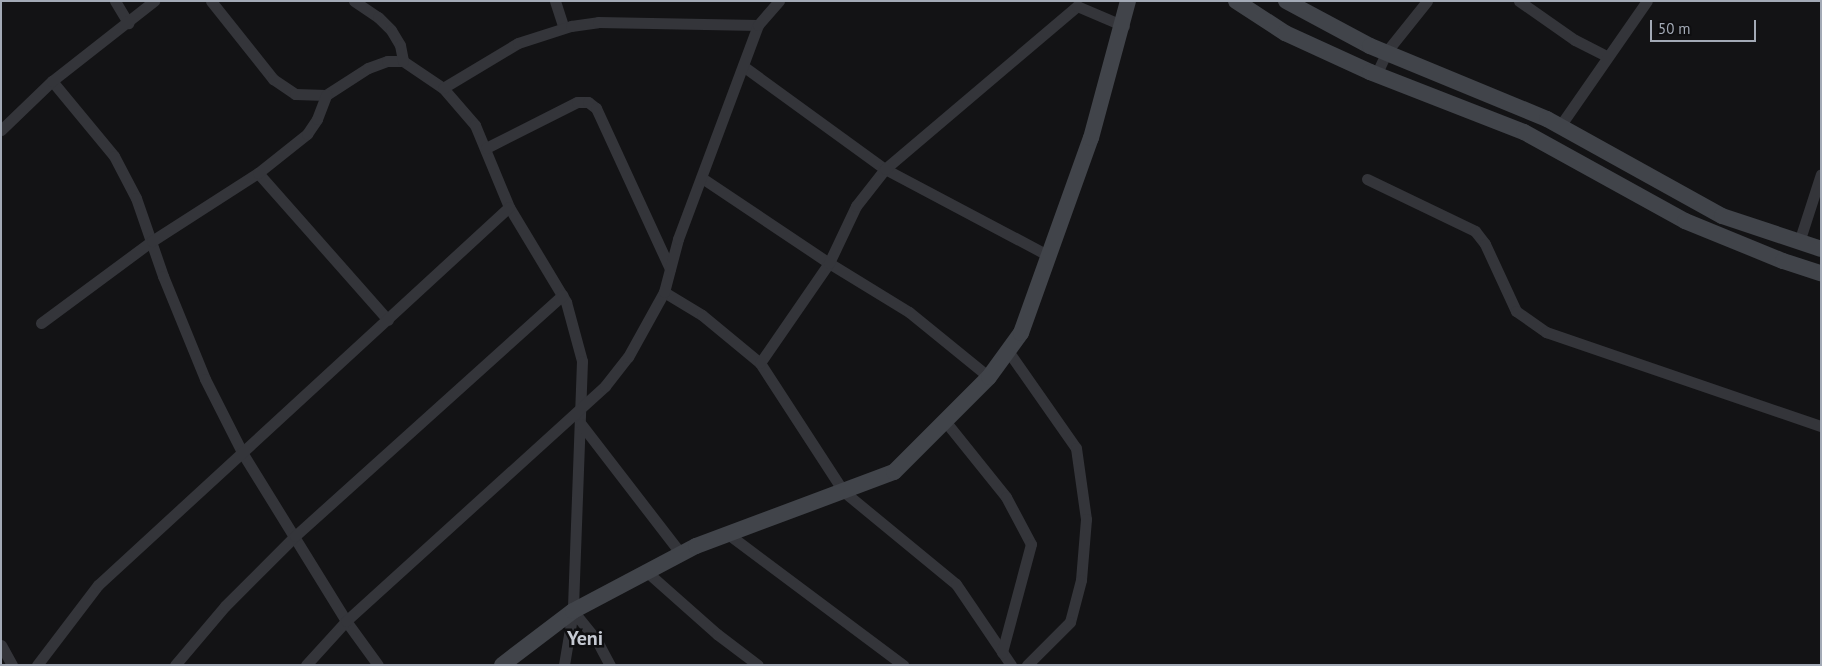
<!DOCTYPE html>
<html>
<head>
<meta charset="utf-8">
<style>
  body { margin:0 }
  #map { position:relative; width:1822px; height:666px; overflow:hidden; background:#131315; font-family:"PT Sans",sans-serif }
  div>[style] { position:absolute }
  .street>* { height:11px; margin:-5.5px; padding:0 5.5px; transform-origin:5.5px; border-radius:5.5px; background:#34353a }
  .secondary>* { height:16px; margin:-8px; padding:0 8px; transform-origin:8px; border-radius:8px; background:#41444a }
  span { translate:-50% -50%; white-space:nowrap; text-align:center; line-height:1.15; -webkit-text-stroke:5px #0e0e10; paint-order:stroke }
  .district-label { font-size:20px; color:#c5c9d2; font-weight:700 }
  .frame { position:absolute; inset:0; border:2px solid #a3aab6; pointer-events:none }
  .scale { position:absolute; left:1650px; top:20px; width:106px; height:22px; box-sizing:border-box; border:2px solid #a3aab6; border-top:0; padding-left:6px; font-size:15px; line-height:18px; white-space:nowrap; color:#a3aab6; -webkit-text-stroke:4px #0e0e10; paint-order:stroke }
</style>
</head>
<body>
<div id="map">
  <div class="street">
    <div style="left:115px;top:1px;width:26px;rotate:59deg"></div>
    <div style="left:211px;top:1px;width:100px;rotate:51.5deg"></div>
    <div style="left:273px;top:79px;width:27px;rotate:34deg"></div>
    <div style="left:295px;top:94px;width:31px;rotate:2deg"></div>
    <div style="left:326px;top:95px;width:50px;rotate:-32.7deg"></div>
    <div style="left:368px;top:68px;width:20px;rotate:-20deg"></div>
    <div style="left:387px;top:61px;width:16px"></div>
    <div style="left:403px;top:61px;width:48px;rotate:34deg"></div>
    <div style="left:443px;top:88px;width:49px;rotate:49.1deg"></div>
    <div style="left:475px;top:125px;width:89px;rotate:67.5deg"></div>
    <div style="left:509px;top:207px;width:111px;rotate:59deg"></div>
    <div style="left:566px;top:302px;width:61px;rotate:74.8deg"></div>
    <div style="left:582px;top:361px;width:250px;rotate:92.1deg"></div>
    <div style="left:573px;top:611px;width:55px;rotate:99.5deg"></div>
    <div style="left:354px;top:1px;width:29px;rotate:34deg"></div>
    <div style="left:378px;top:17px;width:18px;rotate:45deg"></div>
    <div style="left:391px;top:30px;width:17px;rotate:59deg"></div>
    <div style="left:400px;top:45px;width:16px;rotate:79deg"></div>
    <div style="left:555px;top:1px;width:28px;rotate:72deg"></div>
    <div style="left:1519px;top:1px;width:68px;rotate:34.9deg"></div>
    <div style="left:1575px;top:40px;width:35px;rotate:27deg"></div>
    <div style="left:743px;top:66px;width:175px;rotate:36deg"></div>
    <div style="left:885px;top:169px;width:186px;rotate:27.9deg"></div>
    <div style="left:1376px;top:75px;width:26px;rotate:-65deg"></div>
    <div style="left:1387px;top:51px;width:64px;rotate:-51.3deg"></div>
    <div style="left:52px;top:81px;width:97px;rotate:50.4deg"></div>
    <div style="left:114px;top:156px;width:47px;rotate:62.4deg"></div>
    <div style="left:136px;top:198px;width:83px;rotate:70.9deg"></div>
    <div style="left:163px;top:276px;width:111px;rotate:67.8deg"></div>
    <div style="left:205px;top:379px;width:84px;rotate:63.1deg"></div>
    <div style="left:243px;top:454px;width:196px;rotate:58.3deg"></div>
    <div style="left:346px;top:621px;width:54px;rotate:54deg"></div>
    <div style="left:443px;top:88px;width:87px;rotate:-31deg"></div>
    <div style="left:518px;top:43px;width:56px;rotate:-17.8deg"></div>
    <div style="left:571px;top:26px;width:27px;rotate:-8deg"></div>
    <div style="left:598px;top:22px;width:160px;rotate:1.1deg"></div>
    <div style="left:1560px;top:126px;width:152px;rotate:-55.2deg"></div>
    <div style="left:1px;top:130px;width:71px;rotate:-43.9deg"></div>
    <div style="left:52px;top:81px;width:130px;rotate:-38.1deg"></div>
    <div style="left:486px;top:148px;width:102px;rotate:-26.8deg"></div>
    <div style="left:577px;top:102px;width:11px"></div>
    <div style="left:588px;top:102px;width:10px;rotate:37deg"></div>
    <div style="left:596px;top:108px;width:177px;rotate:65.3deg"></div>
    <div style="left:258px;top:173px;width:196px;rotate:48.5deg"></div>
    <div style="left:702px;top:178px;width:153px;rotate:33.8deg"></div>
    <div style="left:829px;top:263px;width:94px;rotate:31.5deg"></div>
    <div style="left:909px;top:312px;width:103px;rotate:39.1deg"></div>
    <div style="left:1367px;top:179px;width:120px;rotate:25.7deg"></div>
    <div style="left:1475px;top:231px;width:16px;rotate:52deg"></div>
    <div style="left:1485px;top:244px;width:74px;rotate:65.2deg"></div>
    <div style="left:1516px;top:311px;width:37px;rotate:35deg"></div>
    <div style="left:1546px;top:332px;width:291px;rotate:18.9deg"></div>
    <div style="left:1799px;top:242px;width:71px;rotate:-72.1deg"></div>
    <div style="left:664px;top:292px;width:44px;rotate:31.2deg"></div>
    <div style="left:702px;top:315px;width:75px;rotate:39.6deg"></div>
    <div style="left:760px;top:363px;width:153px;rotate:57deg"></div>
    <div style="left:843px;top:491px;width:146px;rotate:39.5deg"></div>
    <div style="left:956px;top:584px;width:98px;rotate:55.8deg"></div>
    <div style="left:41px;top:323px;width:138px;rotate:-36.5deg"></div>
    <div style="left:152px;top:241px;width:126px;rotate:-32.7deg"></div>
    <div style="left:258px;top:173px;width:63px;rotate:-38.5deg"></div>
    <div style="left:307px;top:134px;width:18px;rotate:-56deg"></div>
    <div style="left:317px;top:119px;width:26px;rotate:-69deg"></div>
    <div style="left:1008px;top:351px;width:118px;rotate:55deg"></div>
    <div style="left:1076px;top:448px;width:72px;rotate:82deg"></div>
    <div style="left:1086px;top:519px;width:61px;rotate:94.7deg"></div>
    <div style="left:1081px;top:580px;width:43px;rotate:104.7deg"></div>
    <div style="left:1070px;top:622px;width:61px;rotate:135deg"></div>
    <div style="left:760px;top:363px;width:121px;rotate:-55.4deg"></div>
    <div style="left:829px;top:263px;width:63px;rotate:-64.7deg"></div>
    <div style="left:856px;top:206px;width:47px;rotate:-51.9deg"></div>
    <div style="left:885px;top:169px;width:252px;rotate:-40.3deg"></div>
    <div style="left:1077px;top:6px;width:51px;rotate:23.1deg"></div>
    <div style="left:945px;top:421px;width:97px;rotate:51.2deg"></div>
    <div style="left:1006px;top:497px;width:53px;rotate:62deg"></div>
    <div style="left:1031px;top:544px;width:112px;rotate:105deg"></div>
    <div style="left:581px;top:424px;width:164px;rotate:52.4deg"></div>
    <div style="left:728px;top:534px;width:219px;rotate:36.8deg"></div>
    <div style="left:647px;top:572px;width:94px;rotate:41.5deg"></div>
    <div style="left:717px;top:634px;width:51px;rotate:37.1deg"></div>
    <div style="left:573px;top:611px;width:36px;rotate:51deg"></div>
    <div style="left:596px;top:639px;width:30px;rotate:62deg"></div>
    <div style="left:1px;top:645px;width:23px;rotate:61deg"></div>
    <div style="left:37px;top:665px;width:101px;rotate:-52.7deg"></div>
    <div style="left:98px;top:585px;width:558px;rotate:-42.6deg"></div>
    <div style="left:175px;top:665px;width:77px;rotate:-49.7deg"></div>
    <div style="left:225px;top:606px;width:99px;rotate:-45deg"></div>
    <div style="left:295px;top:536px;width:360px;rotate:-42deg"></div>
    <div style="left:306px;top:665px;width:59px;rotate:-47.7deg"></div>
    <div style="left:346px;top:621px;width:350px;rotate:-42.2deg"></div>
    <div style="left:605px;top:386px;width:37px;rotate:-52deg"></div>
    <div style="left:628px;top:357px;width:74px;rotate:-61deg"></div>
    <div style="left:664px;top:292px;width:55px;rotate:-75.2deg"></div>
    <div style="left:678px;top:239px;width:228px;rotate:-69.5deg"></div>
    <div style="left:758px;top:25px;width:32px;rotate:-49deg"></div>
  </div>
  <div class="secondary">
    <div style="left:1236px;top:1px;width:59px;rotate:33.1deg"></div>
    <div style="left:1285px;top:33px;width:94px;rotate:24.6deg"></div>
    <div style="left:1370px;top:72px;width:165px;rotate:21.3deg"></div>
    <div style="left:1524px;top:132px;width:184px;rotate:28.9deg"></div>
    <div style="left:1685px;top:221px;width:106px;rotate:22.2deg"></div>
    <div style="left:1783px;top:261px;width:40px;rotate:18deg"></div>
    <div style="left:1286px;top:1px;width:95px;rotate:28.2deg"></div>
    <div style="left:1370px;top:46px;width:191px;rotate:22.4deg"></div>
    <div style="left:1547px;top:119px;width:200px;rotate:29deg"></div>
    <div style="left:1722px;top:216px;width:104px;rotate:18.4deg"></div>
    <div style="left:502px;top:665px;width:89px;rotate:-37.3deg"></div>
    <div style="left:573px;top:611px;width:139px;rotate:-27.9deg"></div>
    <div style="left:696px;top:546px;width:211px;rotate:-20.5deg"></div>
    <div style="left:894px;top:472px;width:134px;rotate:-45deg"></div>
    <div style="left:989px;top:377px;width:54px;rotate:-54deg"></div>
    <div style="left:1021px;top:333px;width:207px;rotate:-70.3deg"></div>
    <div style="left:1091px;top:138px;width:142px;rotate:-74.9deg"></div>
  </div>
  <div class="district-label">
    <span style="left:585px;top:638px">Yeni</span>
  </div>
  <div class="frame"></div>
  <div class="scale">50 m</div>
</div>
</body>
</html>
